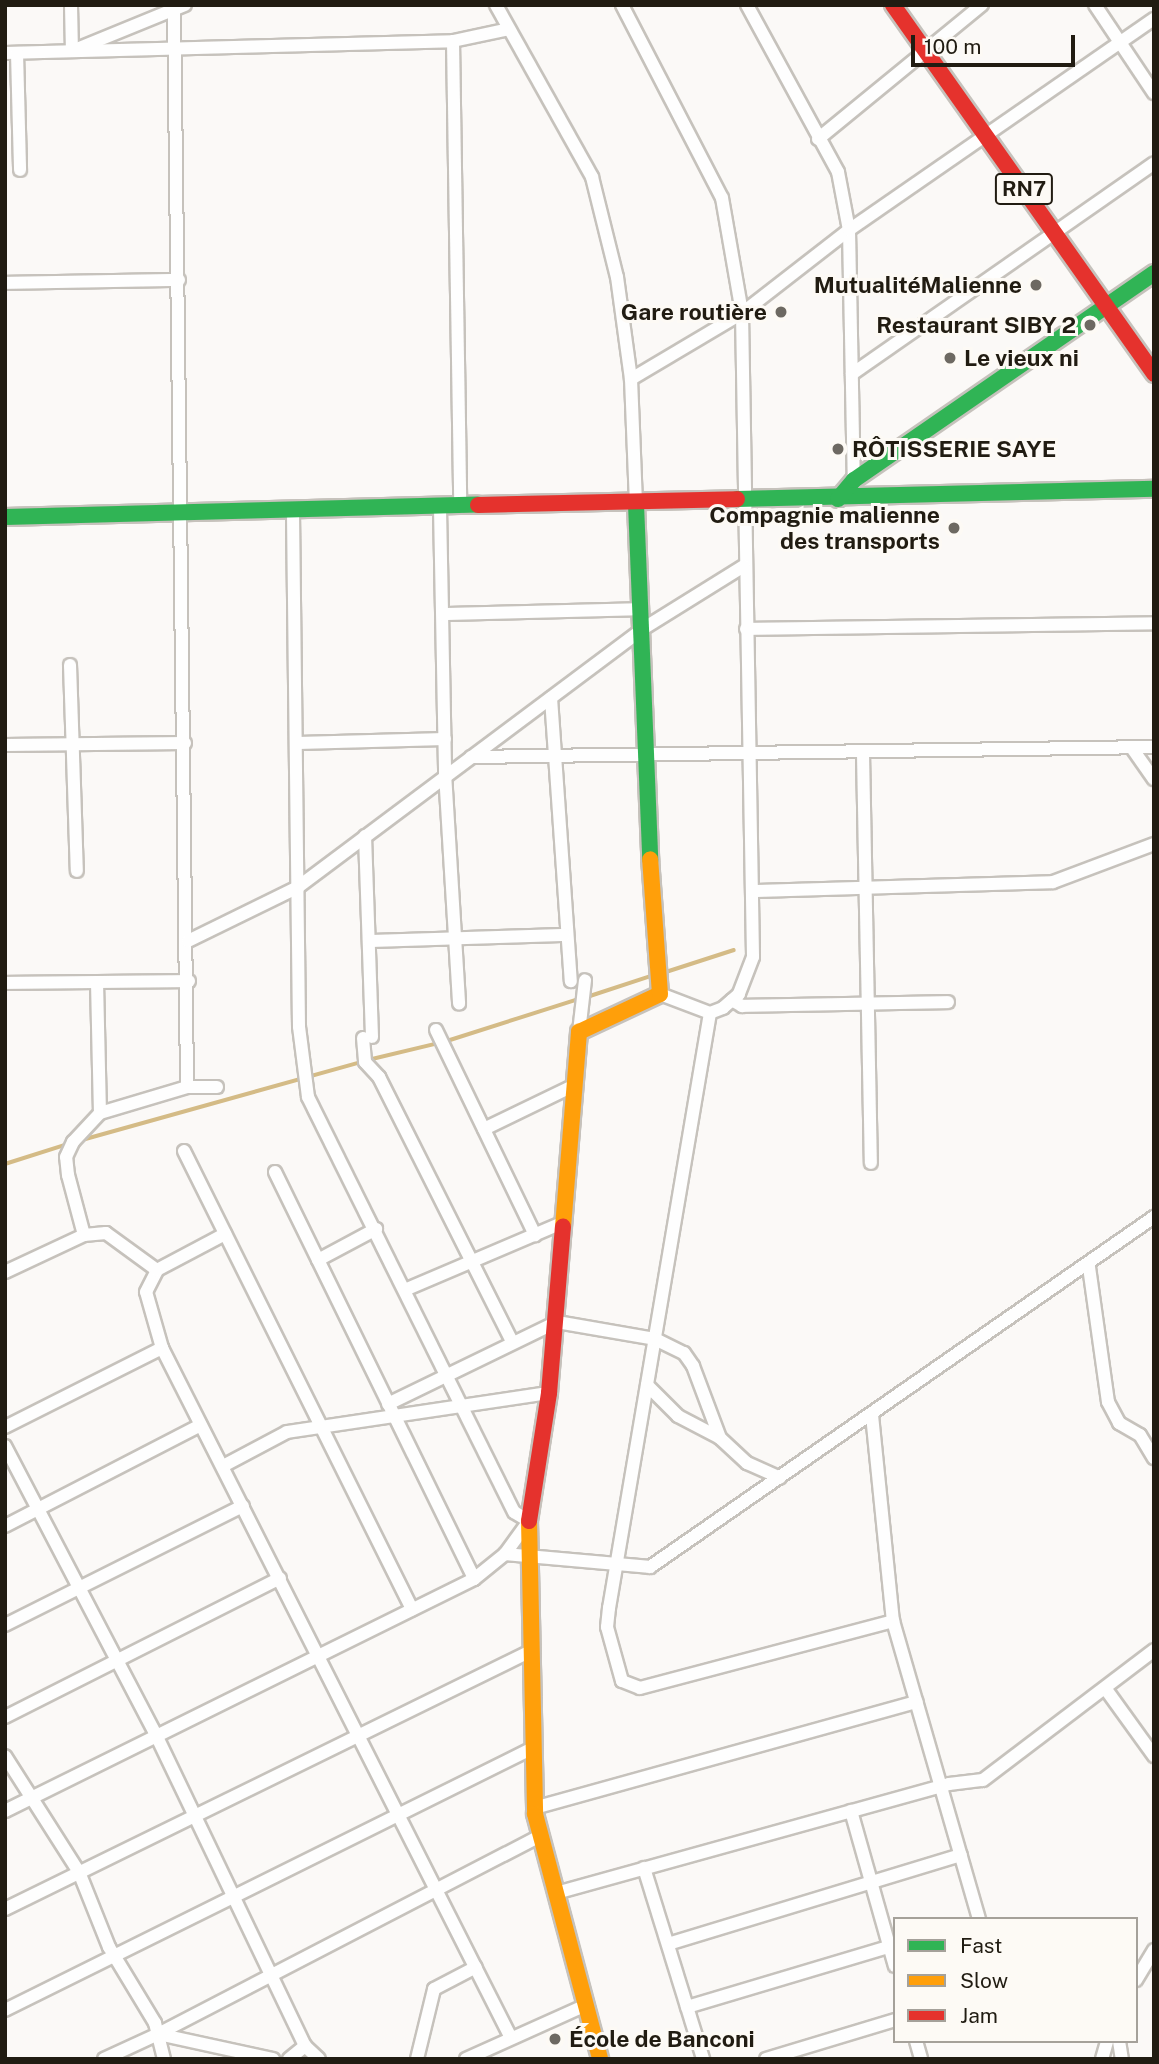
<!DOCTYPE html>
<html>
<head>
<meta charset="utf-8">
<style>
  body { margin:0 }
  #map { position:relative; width:1159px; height:2064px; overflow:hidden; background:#fbf9f7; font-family:"Public Sans",sans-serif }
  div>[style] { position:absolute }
  .stream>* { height:3.5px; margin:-1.75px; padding:0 1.75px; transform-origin:1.75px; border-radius:1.75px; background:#d4bb86 }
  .roads { filter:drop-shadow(2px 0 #c6c2bc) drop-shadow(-2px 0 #c6c2bc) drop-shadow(0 2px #c6c2bc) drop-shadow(0 -2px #c6c2bc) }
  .street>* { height:12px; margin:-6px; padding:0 6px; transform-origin:6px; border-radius:6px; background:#fefefe }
  .fast>* { height:16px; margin:-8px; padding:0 8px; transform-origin:8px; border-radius:8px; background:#30b455 }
  .slow>* { height:16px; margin:-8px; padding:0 8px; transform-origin:8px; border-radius:8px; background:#ff9f0a }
  .jam>* { height:16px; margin:-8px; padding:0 8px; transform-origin:8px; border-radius:8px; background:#e5322d }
  .dots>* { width:19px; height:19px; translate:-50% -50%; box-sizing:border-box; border:4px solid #fdfaf5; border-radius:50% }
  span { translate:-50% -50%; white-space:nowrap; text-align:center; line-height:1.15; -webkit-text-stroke:6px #fdfaf5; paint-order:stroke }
  .shield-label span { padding:2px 5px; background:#fdfaf5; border:2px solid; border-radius:5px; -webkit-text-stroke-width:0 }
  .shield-label { font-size:21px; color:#211c12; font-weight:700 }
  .poi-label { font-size:23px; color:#211c12; font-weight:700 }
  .right { translate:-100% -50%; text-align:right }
  .left { translate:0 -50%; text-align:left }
  .frame { position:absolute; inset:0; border:7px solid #211c12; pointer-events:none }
  .legend { position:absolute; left:893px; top:1917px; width:245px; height:126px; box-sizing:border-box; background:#fdfaf5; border:2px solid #a5a19a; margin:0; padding:9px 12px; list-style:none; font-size:21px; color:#211c12 }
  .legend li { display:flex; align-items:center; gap:14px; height:35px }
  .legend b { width:35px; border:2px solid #a5a19a }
  .scale { position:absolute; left:911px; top:35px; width:164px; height:32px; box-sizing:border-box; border:4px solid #211c12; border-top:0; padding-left:9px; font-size:21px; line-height:24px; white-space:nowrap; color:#211c12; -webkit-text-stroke:5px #fdfaf5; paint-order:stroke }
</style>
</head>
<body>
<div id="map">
  <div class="stream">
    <div style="left:666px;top:972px;width:71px;rotate:-17.9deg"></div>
    <div style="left:587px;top:997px;width:64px;rotate:-18.2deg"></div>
    <div style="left:447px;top:1041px;width:139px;rotate:-17.7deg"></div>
    <div style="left:368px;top:1060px;width:73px;rotate:-13.5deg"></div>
    <div style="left:82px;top:1140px;width:290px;rotate:-15.6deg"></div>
    <div style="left:5px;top:1164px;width:66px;rotate:-17.6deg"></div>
  </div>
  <div class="roads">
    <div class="street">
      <div style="left:71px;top:5px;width:46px;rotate:88.8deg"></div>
      <div style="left:72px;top:51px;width:122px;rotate:-22.2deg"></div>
      <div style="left:174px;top:5px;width:1082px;rotate:89.31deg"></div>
      <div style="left:496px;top:5px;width:197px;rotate:60.8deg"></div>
      <div style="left:592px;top:177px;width:103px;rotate:76deg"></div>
      <div style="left:617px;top:277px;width:103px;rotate:82.2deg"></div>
      <div style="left:631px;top:379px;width:125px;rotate:87.7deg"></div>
      <div style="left:622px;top:5px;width:217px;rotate:62.6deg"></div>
      <div style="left:722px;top:198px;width:117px;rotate:80.1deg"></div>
      <div style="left:742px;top:313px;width:644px;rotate:89.02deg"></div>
      <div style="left:753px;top:957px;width:40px;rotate:111deg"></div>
      <div style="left:739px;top:994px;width:21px;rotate:139deg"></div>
      <div style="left:723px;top:1008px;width:14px;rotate:159deg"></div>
      <div style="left:710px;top:1013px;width:53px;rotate:-159.2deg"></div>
      <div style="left:747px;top:5px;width:190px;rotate:61.4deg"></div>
      <div style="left:838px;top:172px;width:59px;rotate:79.3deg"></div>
      <div style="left:849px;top:230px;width:250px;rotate:88.9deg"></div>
      <div style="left:1095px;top:5px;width:106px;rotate:56.2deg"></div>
      <div style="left:453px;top:41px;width:466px;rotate:89.1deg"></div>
      <div style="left:5px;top:53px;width:448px;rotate:-1.5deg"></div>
      <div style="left:453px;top:41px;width:57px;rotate:-12.1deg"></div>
      <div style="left:17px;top:53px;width:117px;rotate:88.5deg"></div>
      <div style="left:818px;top:139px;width:212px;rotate:-39.3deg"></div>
      <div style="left:5px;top:283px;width:174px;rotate:-1deg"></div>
      <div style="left:852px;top:374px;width:368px;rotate:-34.9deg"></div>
      <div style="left:631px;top:379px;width:129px;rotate:-30.7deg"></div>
      <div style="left:742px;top:313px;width:135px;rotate:-37.8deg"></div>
      <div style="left:849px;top:230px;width:371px;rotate:-34.7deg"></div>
      <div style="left:440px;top:508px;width:265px;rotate:88.9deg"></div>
      <div style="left:445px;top:773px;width:231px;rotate:86.5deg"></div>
      <div style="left:443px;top:614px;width:198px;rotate:-1.4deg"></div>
      <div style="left:746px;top:629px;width:408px;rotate:-0.8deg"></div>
      <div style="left:70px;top:665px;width:206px;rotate:88.1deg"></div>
      <div style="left:551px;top:698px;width:284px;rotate:86deg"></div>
      <div style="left:298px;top:743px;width:147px;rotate:-1.6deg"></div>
      <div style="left:5px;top:745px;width:180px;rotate:-0.6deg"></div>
      <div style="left:1132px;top:748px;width:38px;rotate:55deg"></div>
      <div style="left:863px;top:754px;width:409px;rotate:88.9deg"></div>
      <div style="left:471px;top:757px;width:683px;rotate:-0.84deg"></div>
      <div style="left:365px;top:836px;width:201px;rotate:88deg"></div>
      <div style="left:754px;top:891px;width:299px;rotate:-1.7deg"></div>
      <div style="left:1053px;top:882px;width:108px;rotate:-20.6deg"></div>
      <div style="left:188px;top:941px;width:123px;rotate:-26.1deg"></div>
      <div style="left:298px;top:887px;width:429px;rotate:-36.8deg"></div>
      <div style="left:641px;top:630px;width:121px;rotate:-31.9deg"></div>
      <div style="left:369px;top:941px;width:195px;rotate:-1.8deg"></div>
      <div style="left:97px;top:982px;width:131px;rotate:88.7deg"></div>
      <div style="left:5px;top:983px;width:184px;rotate:-0.6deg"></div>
      <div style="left:732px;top:1000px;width:12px;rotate:31deg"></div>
      <div style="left:742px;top:1006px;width:206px;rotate:-1.1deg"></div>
      <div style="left:710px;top:1013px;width:604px;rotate:99.63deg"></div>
      <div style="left:609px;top:1608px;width:19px;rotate:96deg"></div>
      <div style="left:607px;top:1627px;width:56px;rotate:74.5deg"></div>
      <div style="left:622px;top:1681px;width:19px;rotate:21deg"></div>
      <div style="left:640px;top:1688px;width:262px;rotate:-14.8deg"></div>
      <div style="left:436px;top:1030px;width:228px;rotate:64.2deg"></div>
      <div style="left:579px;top:1032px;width:52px;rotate:-83.4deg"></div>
      <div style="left:363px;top:1038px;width:24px;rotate:85deg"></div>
      <div style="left:365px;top:1062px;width:21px;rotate:47deg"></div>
      <div style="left:379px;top:1077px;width:297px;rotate:63.3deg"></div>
      <div style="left:484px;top:1129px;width:99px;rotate:-25.8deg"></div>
      <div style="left:184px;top:1151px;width:512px;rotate:63.54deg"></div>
      <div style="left:275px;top:1172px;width:453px;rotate:63.9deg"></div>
      <div style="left:84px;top:1235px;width:62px;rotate:-104.9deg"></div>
      <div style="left:68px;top:1175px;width:18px;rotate:-96deg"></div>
      <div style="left:66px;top:1157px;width:17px;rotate:-65deg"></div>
      <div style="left:73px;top:1142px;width:40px;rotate:-47deg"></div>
      <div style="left:100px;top:1113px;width:91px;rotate:-16.6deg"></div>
      <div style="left:187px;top:1087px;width:30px"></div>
      <div style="left:318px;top:1260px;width:66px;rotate:-28.1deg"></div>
      <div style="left:1089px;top:1267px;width:136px;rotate:82deg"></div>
      <div style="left:1108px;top:1402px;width:24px;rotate:62deg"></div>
      <div style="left:1119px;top:1423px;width:24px;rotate:30deg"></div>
      <div style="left:1140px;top:1435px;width:27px;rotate:59deg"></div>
      <div style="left:5px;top:1272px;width:87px;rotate:-25.1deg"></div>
      <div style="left:84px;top:1235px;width:22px;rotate:-5deg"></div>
      <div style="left:106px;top:1233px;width:63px;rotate:36deg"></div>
      <div style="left:407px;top:1289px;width:171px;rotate:-23.1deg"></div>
      <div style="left:162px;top:1348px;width:773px;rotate:63.17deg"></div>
      <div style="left:647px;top:1385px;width:44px;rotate:45deg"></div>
      <div style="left:678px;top:1416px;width:47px;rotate:27.6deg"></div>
      <div style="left:388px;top:1404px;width:188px;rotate:-25.9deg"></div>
      <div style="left:557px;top:1322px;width:99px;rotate:9.8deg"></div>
      <div style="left:655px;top:1339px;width:32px;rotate:26deg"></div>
      <div style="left:684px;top:1353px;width:16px;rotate:55deg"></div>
      <div style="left:693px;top:1366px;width:77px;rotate:69.4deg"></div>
      <div style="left:720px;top:1438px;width:37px;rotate:43deg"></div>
      <div style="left:747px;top:1463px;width:36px;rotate:24deg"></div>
      <div style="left:872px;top:1415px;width:207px;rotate:84.2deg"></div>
      <div style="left:893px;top:1621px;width:310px;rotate:73.9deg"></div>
      <div style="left:5px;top:1427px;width:176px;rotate:-26.7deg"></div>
      <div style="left:162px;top:1348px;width:58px;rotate:-105.9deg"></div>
      <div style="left:146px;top:1292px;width:25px;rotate:-63deg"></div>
      <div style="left:157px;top:1270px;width:77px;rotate:-27.9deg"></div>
      <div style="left:5px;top:1446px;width:328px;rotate:62.4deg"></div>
      <div style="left:157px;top:1737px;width:343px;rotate:64.4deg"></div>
      <div style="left:223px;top:1466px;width:72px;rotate:-28deg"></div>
      <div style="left:287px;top:1432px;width:265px;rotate:-8.5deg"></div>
      <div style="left:5px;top:1526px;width:220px;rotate:-27.3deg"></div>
      <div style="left:505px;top:1554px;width:146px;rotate:5.1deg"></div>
      <div style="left:650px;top:1567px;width:614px;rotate:-34.78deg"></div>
      <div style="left:5px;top:1625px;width:266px;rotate:-26.6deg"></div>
      <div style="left:1105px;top:1688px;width:84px;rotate:54.2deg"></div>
      <div style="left:5px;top:1717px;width:308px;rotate:-26.8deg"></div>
      <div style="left:5px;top:1756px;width:138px;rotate:57.5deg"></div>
      <div style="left:79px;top:1872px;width:81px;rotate:68.2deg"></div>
      <div style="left:109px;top:1947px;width:89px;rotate:58.8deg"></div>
      <div style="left:155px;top:2023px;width:37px;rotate:76deg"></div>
      <div style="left:534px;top:1808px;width:397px;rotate:-15.5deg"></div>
      <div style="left:5px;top:1811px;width:523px;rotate:-26.32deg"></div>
      <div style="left:474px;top:1579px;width:40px;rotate:-39deg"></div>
      <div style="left:505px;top:1554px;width:41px;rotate:-54deg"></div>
      <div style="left:529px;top:1521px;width:17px;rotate:-149deg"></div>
      <div style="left:514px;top:1512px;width:463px;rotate:-116.4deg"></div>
      <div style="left:308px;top:1097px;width:71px;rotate:-97.3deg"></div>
      <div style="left:299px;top:1027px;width:516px;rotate:-90.67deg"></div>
      <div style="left:851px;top:1811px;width:161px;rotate:74.2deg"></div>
      <div style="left:644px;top:1868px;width:200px;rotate:72.8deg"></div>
      <div style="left:556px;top:1893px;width:408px;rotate:-15.5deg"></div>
      <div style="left:949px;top:1784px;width:34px;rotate:-7deg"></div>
      <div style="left:983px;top:1780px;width:215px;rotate:-37.2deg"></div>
      <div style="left:5px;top:1909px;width:586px;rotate:-26.13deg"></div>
      <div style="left:668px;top:1944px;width:306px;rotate:-16.9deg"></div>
      <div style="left:1136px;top:1980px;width:35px;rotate:-59deg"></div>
      <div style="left:687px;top:2007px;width:217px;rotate:-16.6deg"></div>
      <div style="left:5px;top:2010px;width:589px;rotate:-26.39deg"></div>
      <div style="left:158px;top:2034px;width:430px;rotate:-27.4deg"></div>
      <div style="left:916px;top:2041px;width:19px;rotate:74deg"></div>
      <div style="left:1119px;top:2041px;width:18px;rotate:81deg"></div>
      <div style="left:104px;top:2059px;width:60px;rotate:-24.8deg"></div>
      <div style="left:158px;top:2034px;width:118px;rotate:12.3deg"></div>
      <div style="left:289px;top:2059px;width:21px;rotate:-39deg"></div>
      <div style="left:305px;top:2046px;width:19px;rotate:43deg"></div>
      <div style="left:417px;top:2059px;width:72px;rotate:-76.3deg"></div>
      <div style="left:434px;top:1989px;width:47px;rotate:-27.6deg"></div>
      <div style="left:466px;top:2059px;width:132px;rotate:-24.2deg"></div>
      <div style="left:766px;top:2059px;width:135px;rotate:-16.8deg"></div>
      <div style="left:1102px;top:2059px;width:19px;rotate:-74deg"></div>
    </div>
    <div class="fast">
      <div style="left:737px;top:499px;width:417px;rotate:-1.4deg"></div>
      <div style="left:838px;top:499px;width:25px;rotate:-50deg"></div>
      <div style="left:854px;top:480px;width:364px;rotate:-34.6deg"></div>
      <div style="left:636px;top:504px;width:355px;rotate:87.7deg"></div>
      <div style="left:5px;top:517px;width:473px;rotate:-1.5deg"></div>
    </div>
    <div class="slow">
      <div style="left:563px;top:1227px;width:196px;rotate:-85.3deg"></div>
      <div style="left:579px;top:1032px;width:89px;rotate:-25.1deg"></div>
      <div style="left:660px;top:994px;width:135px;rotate:-94.2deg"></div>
      <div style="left:529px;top:1521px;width:293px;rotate:88.8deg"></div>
      <div style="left:535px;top:1814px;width:253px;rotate:75.1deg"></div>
    </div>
    <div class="jam">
      <div style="left:893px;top:5px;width:452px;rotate:54.7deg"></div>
      <div style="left:478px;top:505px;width:259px;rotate:-1.3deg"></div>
      <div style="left:529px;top:1521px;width:130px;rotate:-81.1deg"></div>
      <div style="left:549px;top:1393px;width:167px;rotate:-85.2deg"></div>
    </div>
  </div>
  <div class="dots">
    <div style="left:1036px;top:285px;background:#6d6962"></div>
    <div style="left:781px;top:312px;background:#6d6962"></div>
    <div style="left:1090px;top:325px;background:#6d6962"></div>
    <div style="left:950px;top:358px;background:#6d6962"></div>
    <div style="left:838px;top:449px;background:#6d6962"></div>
    <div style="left:954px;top:528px;background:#6d6962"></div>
    <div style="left:555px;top:2039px;background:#6d6962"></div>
  </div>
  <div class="shield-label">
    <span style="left:1024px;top:189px">RN7</span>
  </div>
  <div class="poi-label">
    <span class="right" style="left:1022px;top:285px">MutualitéMalienne</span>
    <span class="right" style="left:767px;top:312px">Gare routière</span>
    <span class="right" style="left:1076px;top:325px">Restaurant SIBY 2</span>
    <span class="left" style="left:964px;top:358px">Le vieux ni</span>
    <span class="left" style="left:852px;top:449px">RÔTISSERIE SAYE</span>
    <span class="right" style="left:940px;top:528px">Compagnie malienne<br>des transports</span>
    <span class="left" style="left:569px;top:2039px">École de Banconi</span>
  </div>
  <div class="frame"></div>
  <ul class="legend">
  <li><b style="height:9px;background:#30b455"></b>Fast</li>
  <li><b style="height:9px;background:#ff9f0a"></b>Slow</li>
  <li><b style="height:9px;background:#e5322d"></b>Jam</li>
  </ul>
  <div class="scale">100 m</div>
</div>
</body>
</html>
